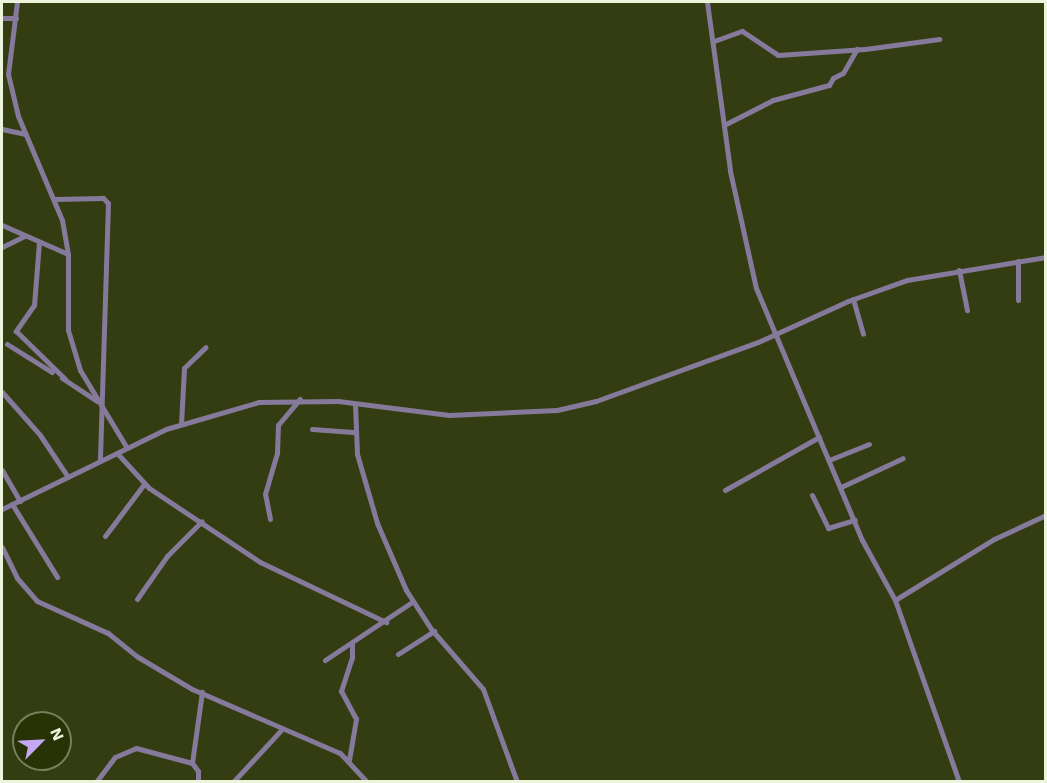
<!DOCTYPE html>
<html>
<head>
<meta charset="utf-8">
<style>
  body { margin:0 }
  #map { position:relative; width:1047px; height:783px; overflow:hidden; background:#333d11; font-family:"Work Sans",sans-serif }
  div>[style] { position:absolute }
  .minor>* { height:5px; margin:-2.5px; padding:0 2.5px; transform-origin:2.5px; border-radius:2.5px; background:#867a9c }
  span { translate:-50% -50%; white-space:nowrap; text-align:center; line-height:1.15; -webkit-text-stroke:6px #293205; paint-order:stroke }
  .frame { position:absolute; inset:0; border:3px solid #edf4dc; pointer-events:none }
  .north { position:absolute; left:12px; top:711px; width:60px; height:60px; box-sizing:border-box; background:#293205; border:2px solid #77805b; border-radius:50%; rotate:66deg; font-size:16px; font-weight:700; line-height:24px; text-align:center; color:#edf4dc }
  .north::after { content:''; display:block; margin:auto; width:21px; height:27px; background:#c3a7f2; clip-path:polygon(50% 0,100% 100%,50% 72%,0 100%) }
</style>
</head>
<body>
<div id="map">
  <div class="minor">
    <div style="left:17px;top:2px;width:73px;rotate:97.1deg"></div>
    <div style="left:8px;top:74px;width:43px;rotate:76.6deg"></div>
    <div style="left:18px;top:116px;width:113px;rotate:67.1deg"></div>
    <div style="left:62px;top:220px;width:35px;rotate:80deg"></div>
    <div style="left:68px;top:254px;width:76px;rotate:90deg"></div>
    <div style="left:68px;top:330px;width:42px;rotate:73.3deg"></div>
    <div style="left:80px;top:370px;width:91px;rotate:58.9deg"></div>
    <div style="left:707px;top:2px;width:171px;rotate:82.2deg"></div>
    <div style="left:730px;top:171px;width:120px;rotate:77.5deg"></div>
    <div style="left:756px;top:288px;width:273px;rotate:67.2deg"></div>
    <div style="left:862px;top:540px;width:68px;rotate:61.2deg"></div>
    <div style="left:895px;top:600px;width:193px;rotate:70.6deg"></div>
    <div style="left:2px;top:18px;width:14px"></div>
    <div style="left:714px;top:41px;width:30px;rotate:-20deg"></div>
    <div style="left:742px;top:31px;width:43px;rotate:33.7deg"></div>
    <div style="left:778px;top:55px;width:87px;rotate:-3.9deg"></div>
    <div style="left:865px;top:49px;width:75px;rotate:-7.7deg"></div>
    <div style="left:724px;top:125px;width:55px;rotate:-27deg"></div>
    <div style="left:773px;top:100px;width:58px;rotate:-15deg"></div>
    <div style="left:829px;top:85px;width:8px;rotate:-60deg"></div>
    <div style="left:833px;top:78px;width:11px;rotate:-27deg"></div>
    <div style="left:843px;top:73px;width:28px;rotate:-60deg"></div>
    <div style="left:2px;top:129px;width:24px;rotate:12deg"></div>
    <div style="left:55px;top:199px;width:48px;rotate:-1.2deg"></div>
    <div style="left:103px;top:198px;width:7px;rotate:45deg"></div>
    <div style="left:108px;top:203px;width:258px;rotate:91.8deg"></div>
    <div style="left:2px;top:225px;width:72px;rotate:23.7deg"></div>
    <div style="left:39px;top:242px;width:63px;rotate:94.5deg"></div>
    <div style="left:34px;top:305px;width:32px;rotate:125deg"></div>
    <div style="left:16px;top:331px;width:69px;rotate:44.4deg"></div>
    <div style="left:2px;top:247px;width:25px;rotate:-26deg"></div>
    <div style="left:1018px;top:261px;width:39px;rotate:90deg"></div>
    <div style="left:959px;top:270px;width:41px;rotate:78.7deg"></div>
    <div style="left:853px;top:299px;width:36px;rotate:74deg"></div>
    <div style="left:7px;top:344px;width:53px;rotate:31.9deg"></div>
    <div style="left:62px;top:378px;width:42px;rotate:33.3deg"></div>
    <div style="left:2px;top:392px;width:57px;rotate:48.5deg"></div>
    <div style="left:40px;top:435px;width:50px;rotate:56.3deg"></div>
    <div style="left:355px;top:404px;width:50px;rotate:87.7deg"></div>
    <div style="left:357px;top:454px;width:72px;rotate:73.8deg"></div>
    <div style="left:377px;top:523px;width:73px;rotate:66.6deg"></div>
    <div style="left:406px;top:590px;width:46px;rotate:57.3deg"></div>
    <div style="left:431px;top:629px;width:79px;rotate:49.1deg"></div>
    <div style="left:483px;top:689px;width:99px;rotate:69.9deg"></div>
    <div style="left:181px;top:424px;width:56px;rotate:-86.9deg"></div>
    <div style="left:184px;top:368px;width:30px;rotate:-44deg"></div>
    <div style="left:312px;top:429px;width:41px;rotate:4.2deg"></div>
    <div style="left:117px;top:453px;width:47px;rotate:47.6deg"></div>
    <div style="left:149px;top:488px;width:133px;rotate:33.7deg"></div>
    <div style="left:260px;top:562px;width:140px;rotate:25.5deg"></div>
    <div style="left:829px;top:460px;width:43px;rotate:-21.8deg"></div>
    <div style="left:2px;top:470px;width:36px;rotate:60deg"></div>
    <div style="left:841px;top:487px;width:68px;rotate:-25.1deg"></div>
    <div style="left:725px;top:490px;width:108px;rotate:-29.4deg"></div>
    <div style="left:812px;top:495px;width:37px;rotate:64deg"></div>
    <div style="left:828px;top:528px;width:28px;rotate:-17deg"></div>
    <div style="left:12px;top:504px;width:86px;rotate:58.3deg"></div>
    <div style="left:2px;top:509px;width:182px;rotate:-26deg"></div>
    <div style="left:166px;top:429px;width:97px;rotate:-16.2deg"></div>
    <div style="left:259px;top:402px;width:79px;rotate:-0.7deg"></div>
    <div style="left:338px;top:401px;width:112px;rotate:7.2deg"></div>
    <div style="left:449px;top:415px;width:108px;rotate:-2.7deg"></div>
    <div style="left:557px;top:410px;width:40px;rotate:-13deg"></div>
    <div style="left:596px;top:401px;width:172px;rotate:-20deg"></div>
    <div style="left:758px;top:342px;width:99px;rotate:-24.5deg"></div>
    <div style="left:848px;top:301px;width:63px;rotate:-19.6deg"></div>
    <div style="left:907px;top:280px;width:141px;rotate:-9.4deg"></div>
    <div style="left:270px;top:519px;width:25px;rotate:-101deg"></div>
    <div style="left:265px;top:494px;width:43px;rotate:-73.7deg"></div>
    <div style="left:277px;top:453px;width:28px;rotate:-88deg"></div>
    <div style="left:278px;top:425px;width:34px;rotate:-50deg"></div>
    <div style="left:105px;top:536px;width:65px;rotate:-53.1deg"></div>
    <div style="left:2px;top:547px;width:34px;rotate:64deg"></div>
    <div style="left:17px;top:578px;width:30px;rotate:49deg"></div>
    <div style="left:37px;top:601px;width:78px;rotate:24.3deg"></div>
    <div style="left:108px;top:633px;width:38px;rotate:39deg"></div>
    <div style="left:138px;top:657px;width:63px;rotate:30.7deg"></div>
    <div style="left:192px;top:689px;width:161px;rotate:23.4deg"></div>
    <div style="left:340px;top:753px;width:40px;rotate:47deg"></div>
    <div style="left:137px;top:599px;width:52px;rotate:-55.1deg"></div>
    <div style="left:167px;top:556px;width:49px;rotate:-45deg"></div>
    <div style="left:895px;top:600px;width:116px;rotate:-31.6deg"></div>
    <div style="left:994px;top:539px;width:57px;rotate:-24.8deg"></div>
    <div style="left:398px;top:654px;width:43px;rotate:-32.6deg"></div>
    <div style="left:325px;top:660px;width:105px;rotate:-33.7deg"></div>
    <div style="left:349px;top:760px;width:42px;rotate:-80.3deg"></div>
    <div style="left:356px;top:719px;width:32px;rotate:-118deg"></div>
    <div style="left:341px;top:691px;width:35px;rotate:-72deg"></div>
    <div style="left:352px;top:658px;width:15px;rotate:-90deg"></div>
    <div style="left:192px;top:763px;width:72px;rotate:-82deg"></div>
    <div style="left:96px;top:782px;width:31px;rotate:-53deg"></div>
    <div style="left:115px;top:757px;width:23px;rotate:-23deg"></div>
    <div style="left:136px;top:748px;width:58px;rotate:15deg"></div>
    <div style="left:192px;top:763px;width:10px;rotate:53deg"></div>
    <div style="left:198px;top:771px;width:11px;rotate:90deg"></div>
    <div style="left:233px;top:782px;width:72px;rotate:-47.2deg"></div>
  </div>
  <div class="frame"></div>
  <div class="north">N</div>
</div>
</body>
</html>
